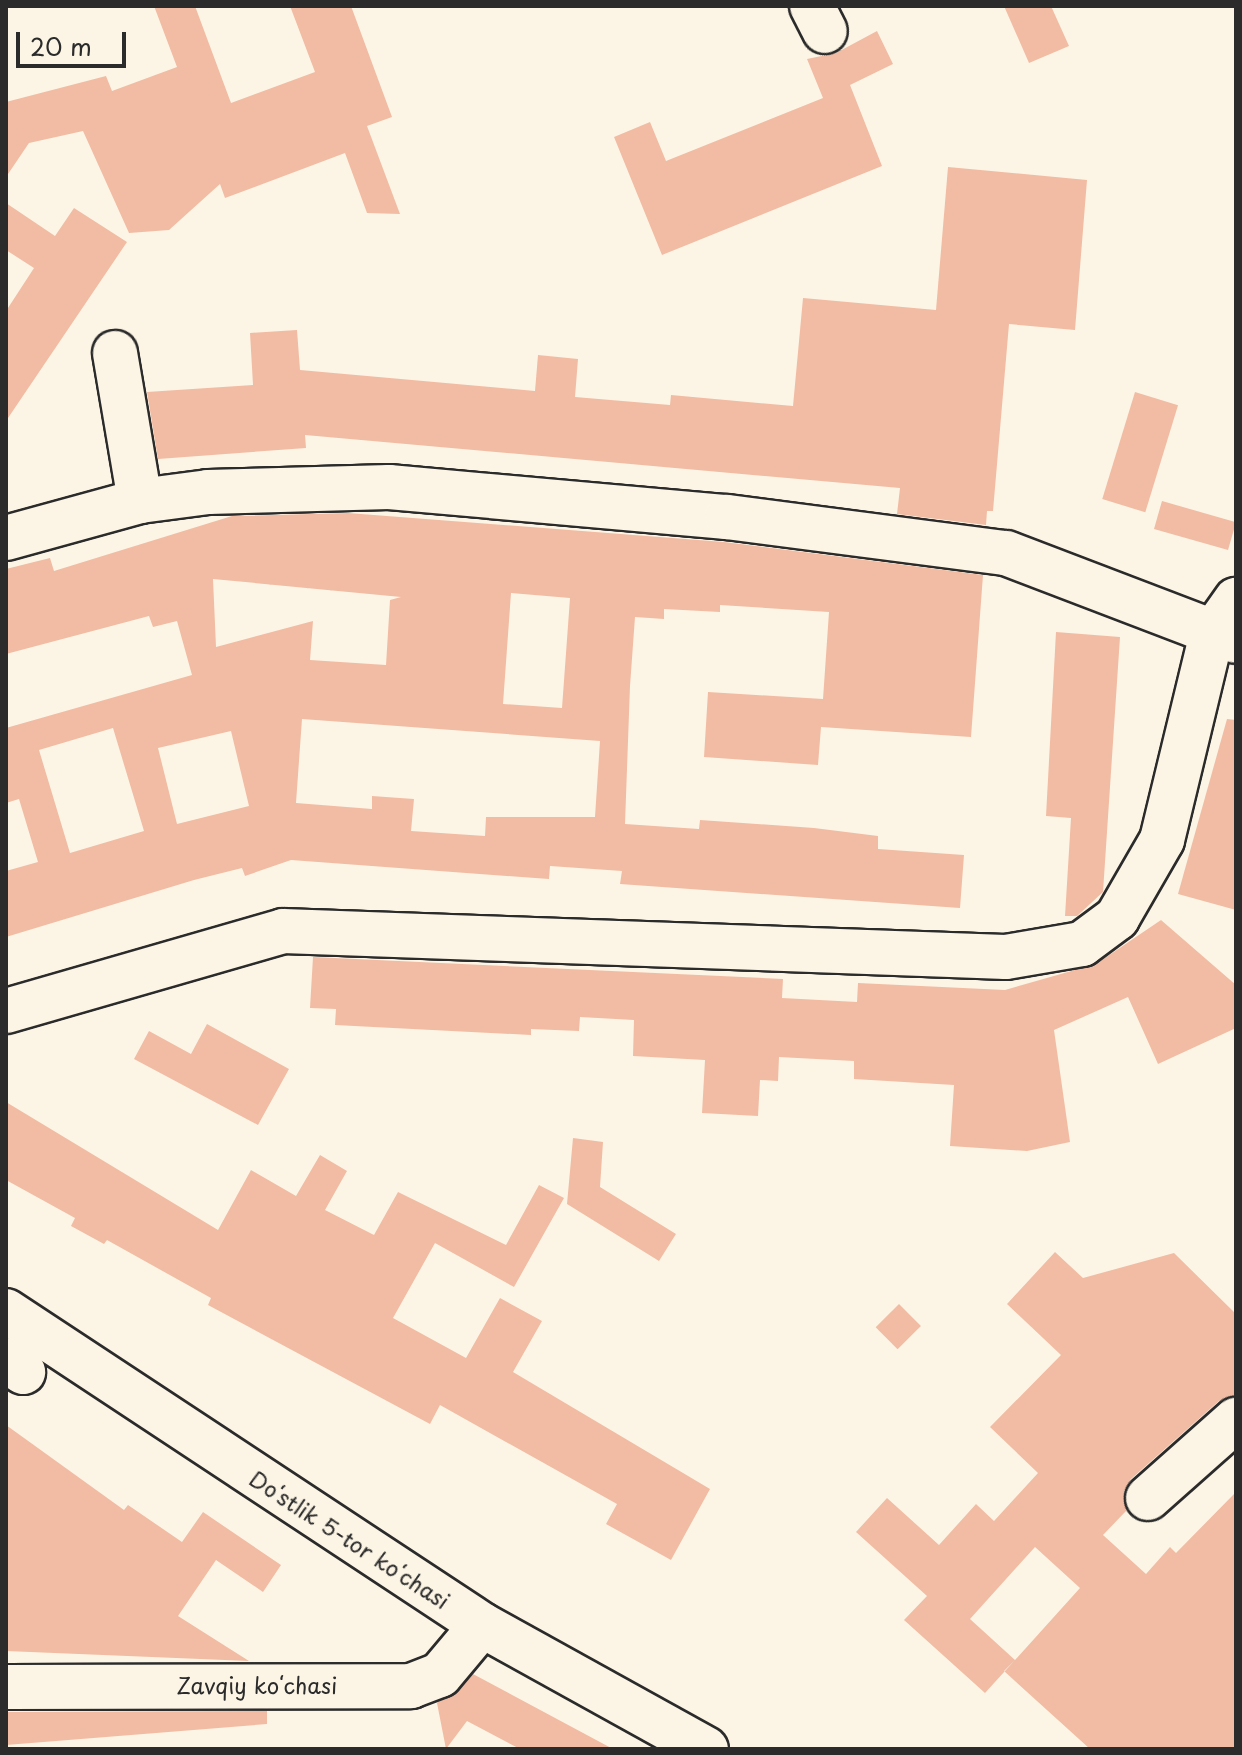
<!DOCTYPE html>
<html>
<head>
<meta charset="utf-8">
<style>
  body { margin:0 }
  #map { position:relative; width:1242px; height:1755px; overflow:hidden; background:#fcf5e5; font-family:"Playpen Sans",sans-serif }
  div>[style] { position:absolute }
  .building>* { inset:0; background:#f1bca3; transform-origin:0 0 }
  .roads { filter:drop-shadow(2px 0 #2b2b2b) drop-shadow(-2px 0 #2b2b2b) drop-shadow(0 2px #2b2b2b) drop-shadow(0 -2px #2b2b2b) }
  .minor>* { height:44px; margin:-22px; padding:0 22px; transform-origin:22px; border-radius:22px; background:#fcf5e5 }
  span { translate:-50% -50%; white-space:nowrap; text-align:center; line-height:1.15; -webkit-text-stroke:6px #fcf5e5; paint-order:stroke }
  .street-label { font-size:22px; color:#2b2b2b }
  .frame { position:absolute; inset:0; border:8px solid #2b2b2b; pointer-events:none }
  .scale { position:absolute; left:16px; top:32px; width:110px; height:36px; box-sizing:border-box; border:4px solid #2b2b2b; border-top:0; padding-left:10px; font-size:24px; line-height:28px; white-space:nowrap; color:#2b2b2b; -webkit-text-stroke:6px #fcf5e5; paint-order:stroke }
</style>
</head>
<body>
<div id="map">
  <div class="building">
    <div style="clip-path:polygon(154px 6px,195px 6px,231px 103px,315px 72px,290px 6px,351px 6px,392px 117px,367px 126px,400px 214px,367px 213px,345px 153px,225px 198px,220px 184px,169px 230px,129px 233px,83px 131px,29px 143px,6px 177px,6px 102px,106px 76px,112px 91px,177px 67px)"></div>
    <div style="clip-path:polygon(1004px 6px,1051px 6px,1069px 46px,1029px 63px)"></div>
    <div style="clip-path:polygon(877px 31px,893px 64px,850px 85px,882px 166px,662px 255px,614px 137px,650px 122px,666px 161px,823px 98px,807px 59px,836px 53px)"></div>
    <div style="clip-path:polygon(948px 167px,1087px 180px,1075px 330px,1009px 324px,993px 511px,987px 511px,986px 525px,897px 514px,900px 488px,305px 435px,306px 448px,158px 459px,147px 392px,253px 385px,250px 333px,297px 330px,300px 370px,535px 391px,538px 355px,578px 359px,575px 397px,670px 405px,671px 395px,793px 406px,803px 298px,936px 310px)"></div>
    <div style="clip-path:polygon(6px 203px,55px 236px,74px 208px,127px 242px,6px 421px,6px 311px,34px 268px,6px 250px)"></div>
    <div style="left:1135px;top:392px;width:45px;height:112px;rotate:17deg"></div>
    <div style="left:1162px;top:501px;width:77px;height:29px;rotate:16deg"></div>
    <div style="clip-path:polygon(evenodd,348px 513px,724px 542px,983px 575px,971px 737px,821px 727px,818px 765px,704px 757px,708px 692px,823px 699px,829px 612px,720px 605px,720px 612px,664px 609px,664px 619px,635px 617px,630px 686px,625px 824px,699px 829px,700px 820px,814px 828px,878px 836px,878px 849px,964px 855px,960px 908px,620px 884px,622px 871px,550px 866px,549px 879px,291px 860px,245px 876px,242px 868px,194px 880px,6px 937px,6px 871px,38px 862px,19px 799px,6px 803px,6px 728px,192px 675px,177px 621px,153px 627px,149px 616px,6px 654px,6px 569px,50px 558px,54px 571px,232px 516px,348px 513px,213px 579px,401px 597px,390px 600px,386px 665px,310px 660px,313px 621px,216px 647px,213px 579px,348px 513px,511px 593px,570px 598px,562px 708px,503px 704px,511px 593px,348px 513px,302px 719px,600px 741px,595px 817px,486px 817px,485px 836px,411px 831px,414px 799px,372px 796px,372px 809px,296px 803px,302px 719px,348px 513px,113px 728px,144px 831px,70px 853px,39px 750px,113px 728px,348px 513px,231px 731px,249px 806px,177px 824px,158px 748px,231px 731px)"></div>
    <div style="clip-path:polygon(1056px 632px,1120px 637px,1103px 892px,1077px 916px,1065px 916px,1071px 818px,1046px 816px)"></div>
    <div style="clip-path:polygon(1227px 719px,1236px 720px,1236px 910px,1178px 894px)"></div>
    <div style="clip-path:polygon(1161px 920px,1236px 985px,1236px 1028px,1158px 1064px,1128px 997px,1054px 1030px,1070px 1142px,1027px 1151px,950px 1146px,954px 1085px,854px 1079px,854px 1061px,779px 1057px,778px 1081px,760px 1080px,758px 1116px,702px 1113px,705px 1060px,633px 1056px,634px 1020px,580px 1017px,579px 1031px,531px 1029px,531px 1035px,335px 1025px,336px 1009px,310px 1008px,313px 957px,783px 979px,782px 998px,857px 1002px,858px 983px,1005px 990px,1096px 964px)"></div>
    <div style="clip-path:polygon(207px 1024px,289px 1069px,258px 1125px,134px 1059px,149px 1031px,191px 1054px)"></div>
    <div style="clip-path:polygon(6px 1102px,218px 1230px,251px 1170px,296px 1196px,320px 1155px,347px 1171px,325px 1210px,374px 1235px,398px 1192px,506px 1245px,539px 1185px,564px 1198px,514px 1287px,435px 1243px,393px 1318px,466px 1358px,500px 1298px,542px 1321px,513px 1372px,710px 1489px,671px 1560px,606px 1524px,617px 1504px,440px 1405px,430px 1424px,208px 1305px,211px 1298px,107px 1240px,104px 1244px,71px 1226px,75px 1218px,6px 1180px)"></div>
    <div style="clip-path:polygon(573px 1138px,603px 1142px,600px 1187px,676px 1234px,659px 1261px,567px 1204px)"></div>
    <div style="clip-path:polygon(evenodd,1055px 1252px,1083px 1278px,1174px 1253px,1236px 1314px,1236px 1396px,1219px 1401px,1131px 1479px,1124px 1491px,1127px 1510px,1103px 1535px,1146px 1574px,1170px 1547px,1176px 1553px,1236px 1492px,1236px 1749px,1090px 1749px,1004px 1671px,1015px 1660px,985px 1693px,904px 1620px,927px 1596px,856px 1532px,887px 1498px,939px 1545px,976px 1504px,994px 1521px,1038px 1473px,990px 1427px,1061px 1355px,1007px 1304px,1055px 1252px,1035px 1547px,1080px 1588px,1015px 1660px,970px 1619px,1035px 1547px)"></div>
    <div style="left:899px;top:1304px;width:31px;height:33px;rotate:45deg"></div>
    <div style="clip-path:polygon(6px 1425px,124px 1510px,128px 1505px,182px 1542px,203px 1512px,281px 1565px,263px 1592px,216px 1560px,178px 1616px,249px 1661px,6px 1651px)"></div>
    <div style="clip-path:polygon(473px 1674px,613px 1749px,520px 1749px,467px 1721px,446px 1749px,437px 1703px)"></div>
    <div style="clip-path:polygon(267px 1711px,267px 1724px,6px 1745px,6px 1712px)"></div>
  </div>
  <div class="roads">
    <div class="minor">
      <div style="left:812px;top:6px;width:28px;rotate:63deg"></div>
      <div style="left:115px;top:353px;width:150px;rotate:80.4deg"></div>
      <div style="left:6px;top:538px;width:139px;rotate:-15.4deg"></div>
      <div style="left:140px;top:501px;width:69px;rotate:-7.5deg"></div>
      <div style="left:208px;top:492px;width:181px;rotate:-1.6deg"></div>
      <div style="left:389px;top:487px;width:339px;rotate:5.1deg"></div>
      <div style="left:727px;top:517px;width:281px;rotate:7.4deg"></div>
      <div style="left:1006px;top:553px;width:246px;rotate:20.9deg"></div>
      <div style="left:6px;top:1011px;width:288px;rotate:-16.1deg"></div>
      <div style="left:283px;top:931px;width:723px;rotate:2.06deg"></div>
      <div style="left:1006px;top:957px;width:77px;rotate:-9.7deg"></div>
      <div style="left:1082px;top:944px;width:44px;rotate:-36.6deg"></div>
      <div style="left:1117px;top:918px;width:90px;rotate:-60deg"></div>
      <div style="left:1162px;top:840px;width:212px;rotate:-76.4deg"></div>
      <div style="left:1212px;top:634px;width:42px;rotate:-54.8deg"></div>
      <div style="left:6px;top:1311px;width:570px;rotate:33.41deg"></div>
      <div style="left:482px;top:1625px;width:256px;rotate:29deg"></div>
      <div style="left:6px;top:1360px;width:21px;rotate:35deg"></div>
      <div style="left:1148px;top:1498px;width:118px;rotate:-41.6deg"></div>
      <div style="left:6px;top:1687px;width:405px;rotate:-0.1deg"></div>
      <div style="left:411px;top:1686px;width:31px;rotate:-21deg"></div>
      <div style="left:440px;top:1675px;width:65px;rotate:-50deg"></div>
    </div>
  </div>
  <div class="street-label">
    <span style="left:350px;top:1539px;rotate:33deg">Doʻstlik 5-tor koʻchasi</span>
    <span style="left:257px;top:1685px">Zavqiy koʻchasi</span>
  </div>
  <div class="frame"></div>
  <div class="scale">20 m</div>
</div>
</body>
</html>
